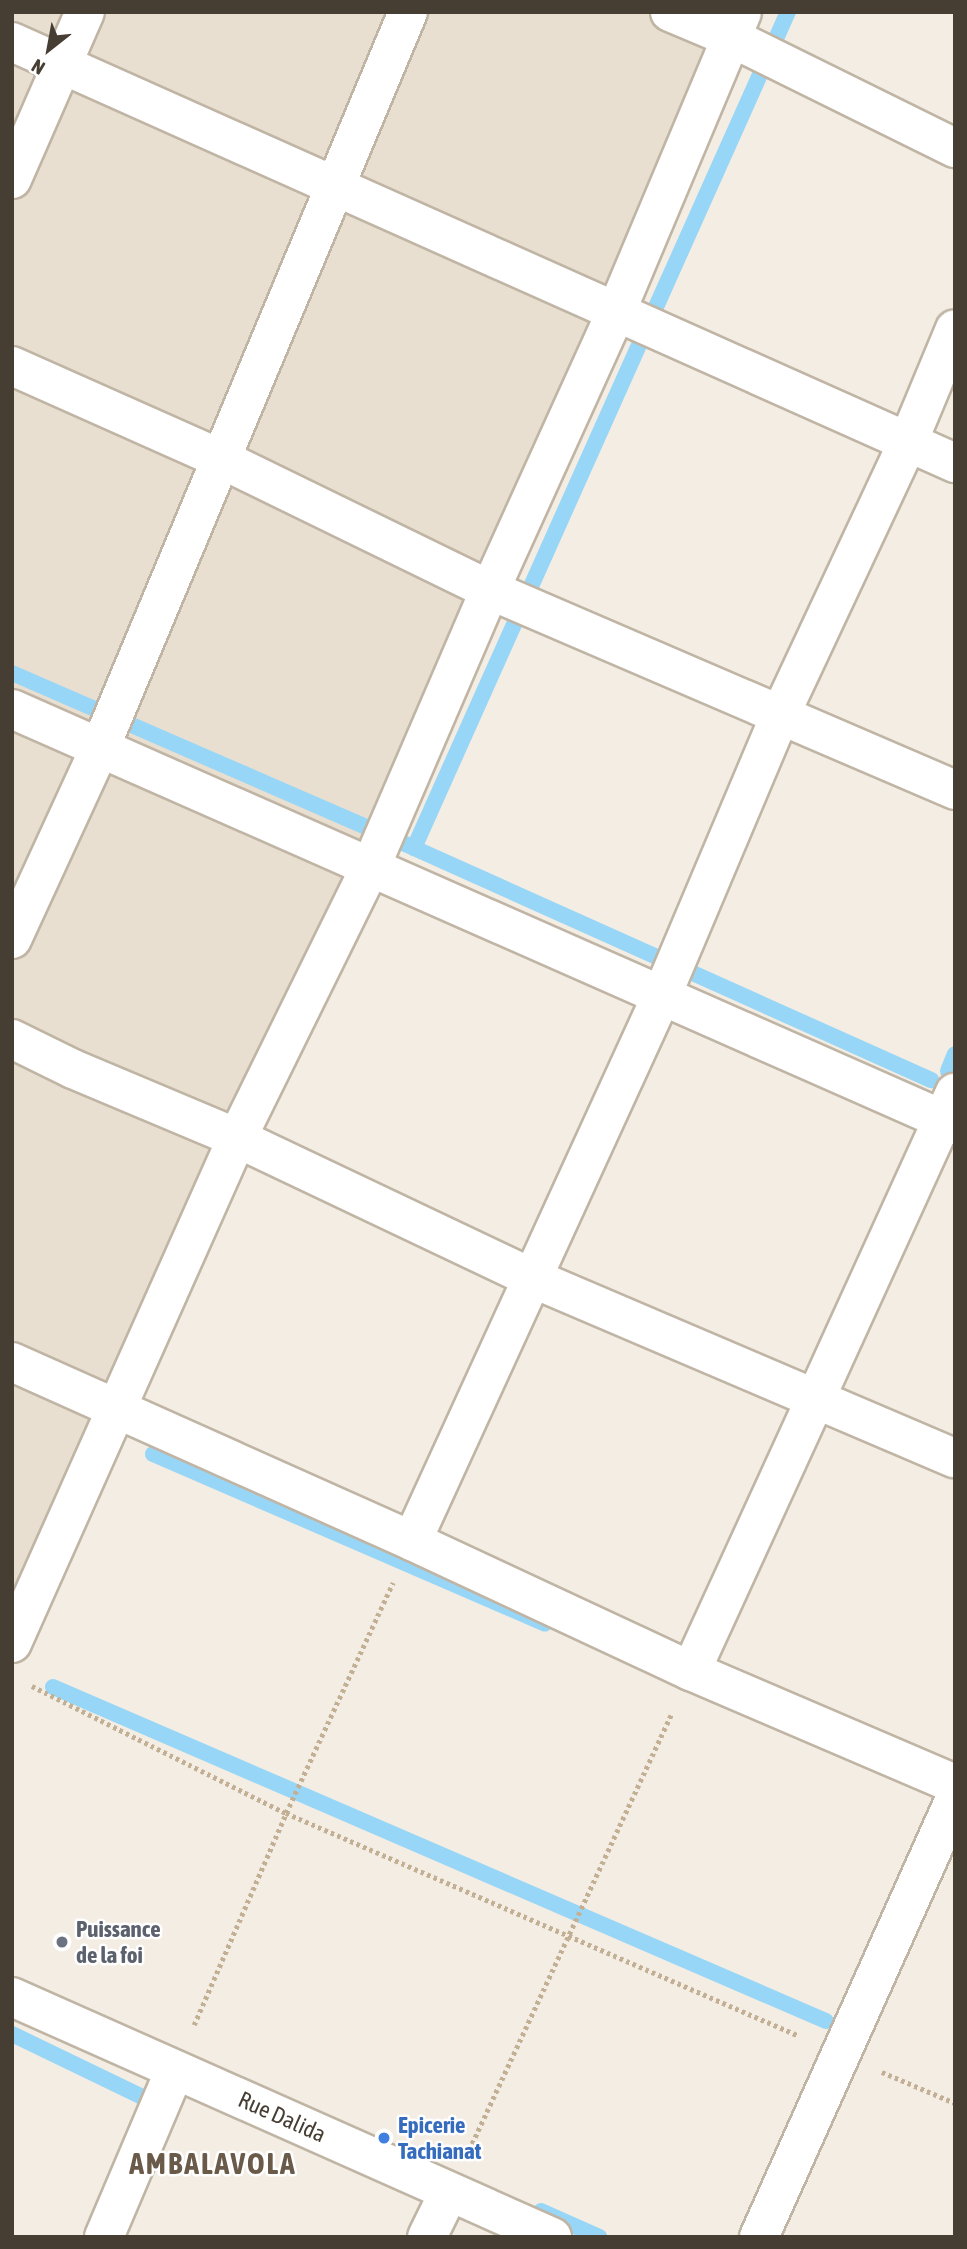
<!DOCTYPE html>
<html>
<head>
<meta charset="utf-8">
<style>
  body { margin:0 }
  #map { position:relative; width:967px; height:2249px; overflow:hidden; background:#f3ede3; font-family:"Asap Condensed",sans-serif }
  div>[style] { position:absolute }
  .residential>* { inset:0; background:#e8dfd0 }
  .stream>* { height:16px; margin:-8px; padding:0 8px; transform-origin:8px; border-radius:8px; background:#98d6f7 }
  .path>* { height:4.5px; margin-top:-2.25px; transform-origin:0; background:repeating-linear-gradient(90deg,#c3b094 0 3.5px,transparent 0 7px) }
  .roads { filter:drop-shadow(2px 0 #c0b5a5) drop-shadow(-2px 0 #c0b5a5) drop-shadow(0 2px #c0b5a5) drop-shadow(0 -2px #c0b5a5) }
  .minor>* { height:38px; margin:-19px; padding:0 19px; transform-origin:19px; border-radius:19px; background:#fff }
  .dots>* { width:19px; height:19px; translate:-50% -50%; box-sizing:border-box; border:4px solid #fff; border-radius:50% }
  span { translate:-50% -50%; white-space:nowrap; text-align:center; line-height:1.15; -webkit-text-stroke:5px #fff; paint-order:stroke }
  .worship-label { font-size:23px; color:#5b616d; font-weight:700 }
  .left { translate:0 -50%; text-align:left }
  .street-label { font-size:23px; color:#463d33 }
  .shop-label { font-size:23px; color:#366cbe; font-weight:700 }
  .district-label { font-size:30px; color:#6a5a49; font-weight:700; letter-spacing:2px }
  .frame { position:absolute; inset:0; border:14px solid #463d33; pointer-events:none }
  .north { position:absolute; left:14px; top:14px; width:70px; height:70px; -webkit-text-stroke:5px #fff; paint-order:stroke; rotate:211deg; font-size:19px; font-weight:700; line-height:28px; text-align:center; color:#463d33 }
  .north::after { content:''; display:block; margin:auto; width:24px; height:32px; background:#463d33; clip-path:polygon(50% 0,100% 100%,50% 72%,0 100%) }
</style>
</head>
<body>
<div id="map">
  <div class="residential">
    <div style="clip-path:polygon(12px 12px,730px 12px,12px 1669px)"></div>
  </div>
  <div class="stream">
    <div style="left:12px;top:673px;width:438px;rotate:23.5deg"></div>
    <div style="left:414px;top:848px;width:567px;rotate:24.17deg"></div>
    <div style="left:414px;top:848px;width:916px;rotate:-65.9deg"></div>
    <div style="left:948px;top:1071px;width:18px;rotate:-68deg"></div>
    <div style="left:153px;top:1454px;width:427px;rotate:23.4deg"></div>
    <div style="left:53px;top:1687px;width:842px;rotate:23.37deg"></div>
    <div style="left:12px;top:2034px;width:165px;rotate:25.8deg"></div>
    <div style="left:541px;top:2211px;width:64px;rotate:24.1deg"></div>
  </div>
  <div class="path">
    <div style="left:32px;top:1686px;width:284px;rotate:26.6deg"></div>
    <div style="left:286px;top:1813px;width:557px;rotate:23.48deg"></div>
    <div style="left:194px;top:2025px;width:231px;rotate:-66.5deg"></div>
    <div style="left:286px;top:1813px;width:254px;rotate:-65.1deg"></div>
    <div style="left:882px;top:2072px;width:79px;rotate:23deg"></div>
    <div style="left:469px;top:2150px;width:482px;rotate:-65.1deg"></div>
  </div>
  <div class="roads">
    <div class="minor">
      <div style="left:670px;top:12px;width:67px;rotate:22.8deg"></div>
      <div style="left:732px;top:38px;width:249px;rotate:26.3deg"></div>
      <div style="left:12px;top:42px;width:1033px;rotate:24.06deg"></div>
      <div style="left:12px;top:179px;width:182px;rotate:-66.4deg"></div>
      <div style="left:12px;top:366px;width:229px;rotate:24deg"></div>
      <div style="left:221px;top:459px;width:299px;rotate:26deg"></div>
      <div style="left:490px;top:590px;width:506px;rotate:23.27deg"></div>
      <div style="left:12px;top:709px;width:1031px;rotate:23.8deg"></div>
      <div style="left:12px;top:939px;width:210px;rotate:-65.3deg"></div>
      <div style="left:100px;top:748px;width:798px;rotate:-67.29deg"></div>
      <div style="left:12px;top:1039px;width:68px;rotate:26.2deg"></div>
      <div style="left:73px;top:1069px;width:178px;rotate:22.8deg"></div>
      <div style="left:237px;top:1138px;width:327px;rotate:25.4deg"></div>
      <div style="left:532px;top:1278px;width:460px;rotate:23.1deg"></div>
      <div style="left:12px;top:1362px;width:438px;rotate:24.1deg"></div>
      <div style="left:412px;top:1541px;width:308px;rotate:25deg"></div>
      <div style="left:691px;top:1671px;width:287px;rotate:23.2deg"></div>
      <div style="left:823px;top:1382px;width:318px;rotate:-65.5deg"></div>
      <div style="left:412px;top:1541px;width:601px;rotate:-65.4deg"></div>
      <div style="left:662px;top:995px;width:306px;rotate:-67.1deg"></div>
      <div style="left:781px;top:713px;width:299px;rotate:-64.9deg"></div>
      <div style="left:908px;top:442px;width:122px;rotate:-67.4deg"></div>
      <div style="left:12px;top:1643px;width:553px;rotate:-65.98deg"></div>
      <div style="left:237px;top:1138px;width:303px;rotate:-63.8deg"></div>
      <div style="left:371px;top:866px;width:301px;rotate:-66.7deg"></div>
      <div style="left:490px;top:590px;width:305px;rotate:-65.6deg"></div>
      <div style="left:616px;top:312px;width:325px;rotate:-67.2deg"></div>
      <div style="left:691px;top:1671px;width:298px;rotate:-65.4deg"></div>
      <div style="left:12px;top:1997px;width:591px;rotate:23.96deg"></div>
      <div style="left:104px;top:2237px;width:181px;rotate:-67deg"></div>
      <div style="left:427px;top:2237px;width:50px;rotate:-63.9deg"></div>
      <div style="left:759px;top:2237px;width:480px;rotate:-65.9deg"></div>
    </div>
  </div>
  <div class="dots">
    <div style="left:62px;top:1942px;background:#6b7280"></div>
    <div style="left:384px;top:2138px;background:#3f7fe0"></div>
  </div>
  <div class="worship-label">
    <span class="left" style="left:76px;top:1942px">Puissance<br>de la foi</span>
  </div>
  <div class="street-label">
    <span style="left:282px;top:2117px;rotate:24deg">Rue Dalida</span>
  </div>
  <div class="shop-label">
    <span class="left" style="left:398px;top:2138px">Epicerie<br>Tachianat</span>
  </div>
  <div class="district-label">
    <span style="left:213px;top:2163px">AMBALAVOLA</span>
  </div>
  <div class="frame"></div>
  <div class="north">N</div>
</div>
</body>
</html>
